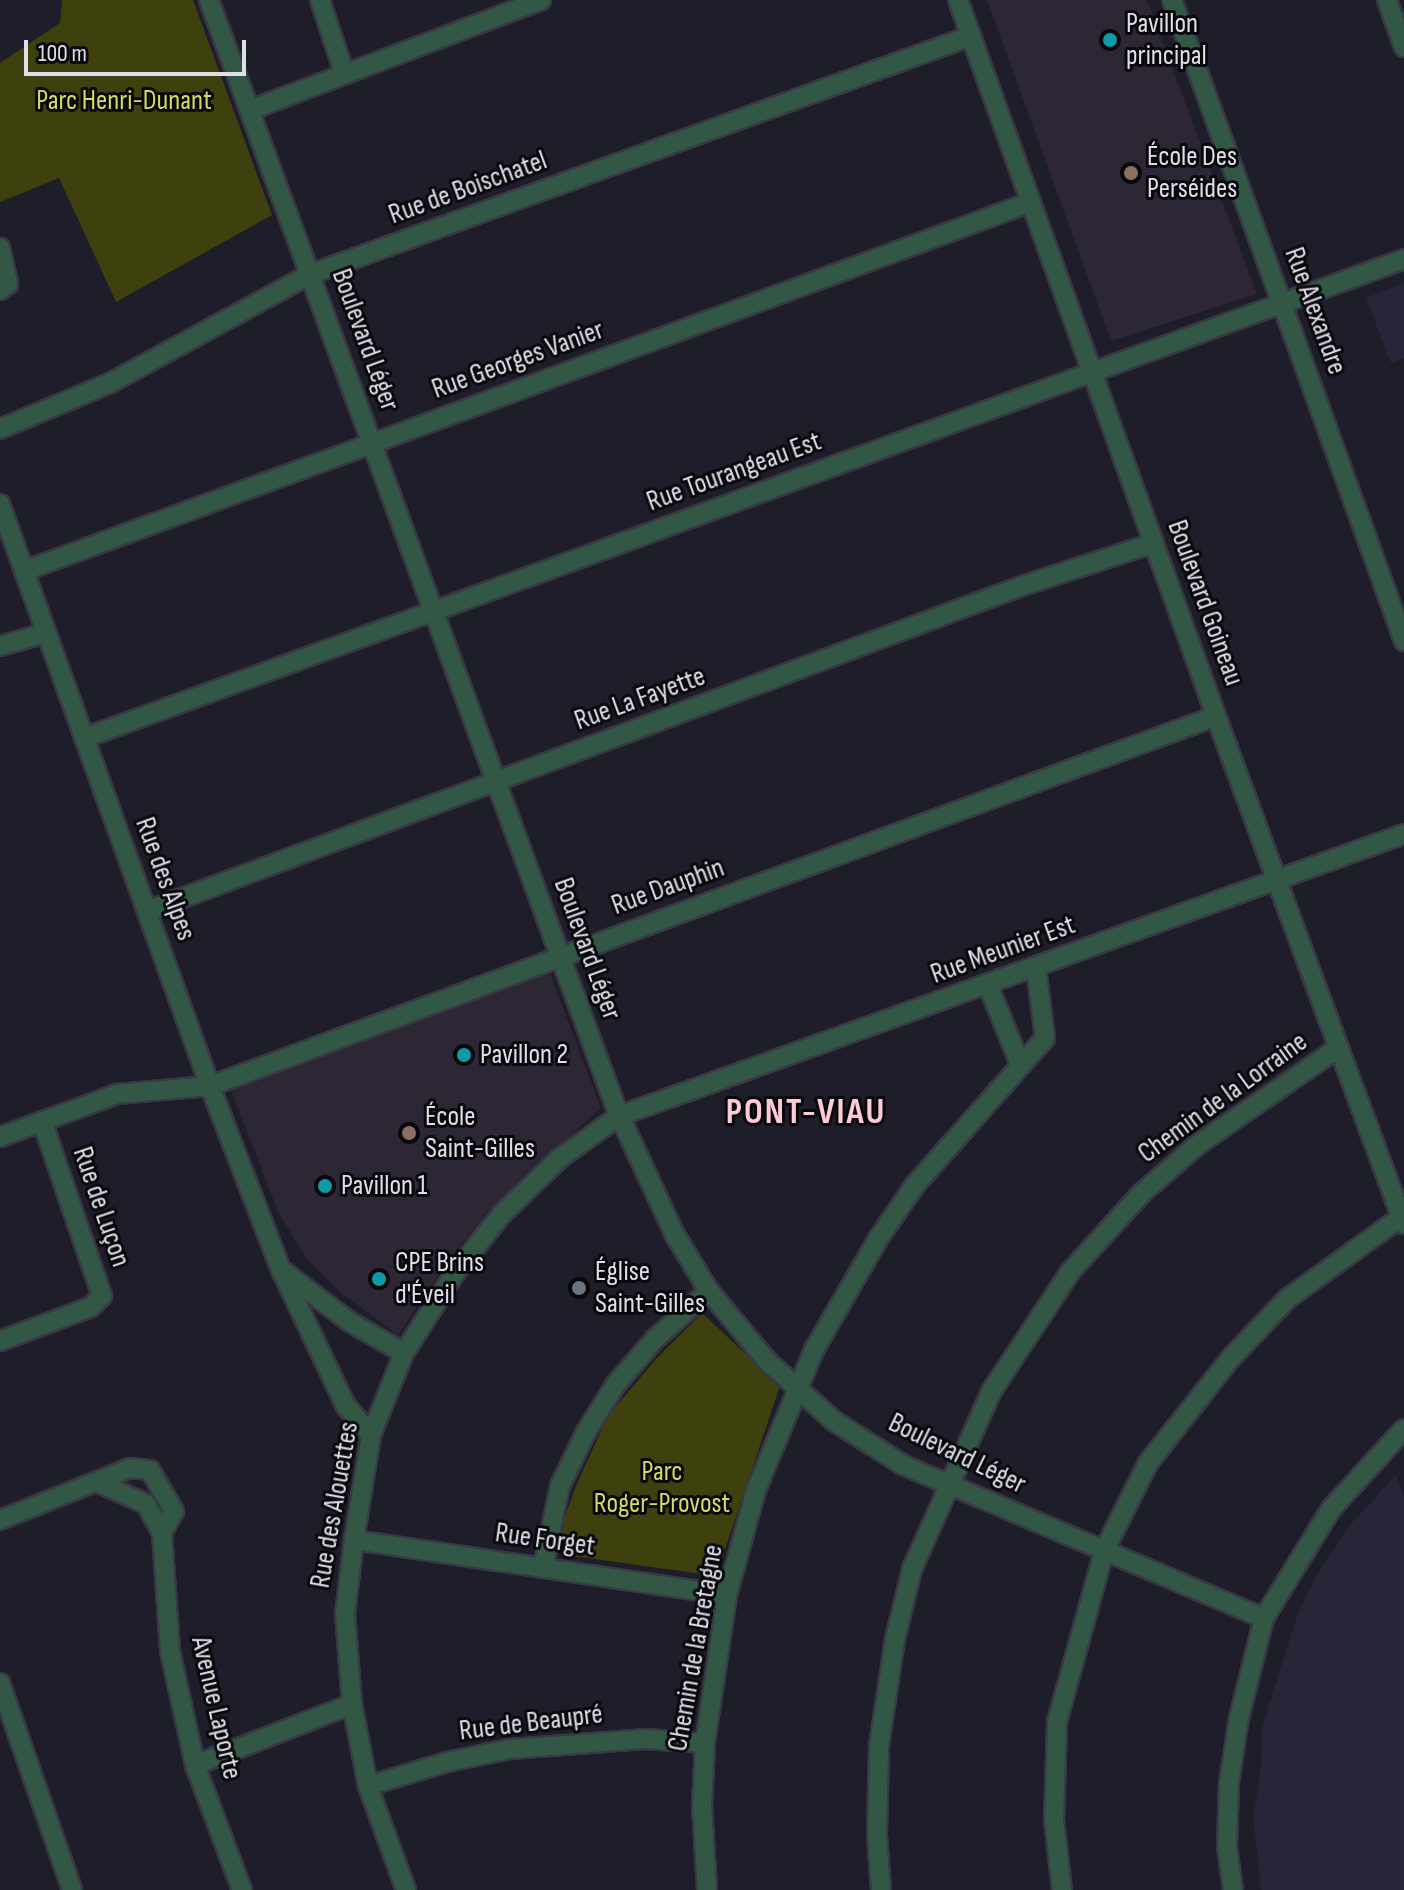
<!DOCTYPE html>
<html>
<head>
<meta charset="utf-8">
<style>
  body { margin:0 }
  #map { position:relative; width:1404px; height:1890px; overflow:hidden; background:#1e1d2a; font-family:"Sofia Sans Condensed",sans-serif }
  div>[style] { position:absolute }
  .built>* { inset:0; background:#272538 }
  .education>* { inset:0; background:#2d2635 }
  .green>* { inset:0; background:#3e410d }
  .roads { filter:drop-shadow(2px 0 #393845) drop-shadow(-2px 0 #393845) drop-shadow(0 2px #393845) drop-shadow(0 -2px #393845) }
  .street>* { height:18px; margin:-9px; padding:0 9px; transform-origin:9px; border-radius:9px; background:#325845 }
  .dots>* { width:22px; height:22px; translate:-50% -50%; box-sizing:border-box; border:4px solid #08080d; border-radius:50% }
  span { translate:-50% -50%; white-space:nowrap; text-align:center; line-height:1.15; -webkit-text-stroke:6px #08080d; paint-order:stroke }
  .poi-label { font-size:28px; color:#e0dfe8 }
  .left { translate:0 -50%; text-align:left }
  .park-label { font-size:28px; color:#d4dd5e }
  .street-label { font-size:28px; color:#e0dfe8 }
  .district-label { font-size:36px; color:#fdcad6; font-weight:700; letter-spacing:2px }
  .scale { position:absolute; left:24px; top:40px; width:222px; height:36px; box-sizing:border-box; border:4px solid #e0dfe8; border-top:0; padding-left:10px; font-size:24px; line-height:28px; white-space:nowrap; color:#e0dfe8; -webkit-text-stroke:6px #08080d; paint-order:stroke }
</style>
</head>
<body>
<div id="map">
  <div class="built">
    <div style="clip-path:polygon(1404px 283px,1404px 358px,1391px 363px,1366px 298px)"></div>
    <div style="clip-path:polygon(1396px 1475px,1404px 1497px,1404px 1890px,1261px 1890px,1253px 1816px,1260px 1777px,1262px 1728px,1298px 1613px,1317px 1575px,1350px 1525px)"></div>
  </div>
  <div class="education">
    <div style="clip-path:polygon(987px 0,1147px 0,1257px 294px,1111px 341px)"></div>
    <div style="clip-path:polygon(548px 968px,601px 1108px,489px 1210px,448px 1261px,398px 1335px,340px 1292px,307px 1259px,279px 1214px,228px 1083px)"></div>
  </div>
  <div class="green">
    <div style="clip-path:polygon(62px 0,193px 0,272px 215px,116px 302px,59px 178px,0 202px,0 63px,60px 23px)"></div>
    <div style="clip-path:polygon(702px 1313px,780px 1386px,716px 1576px,566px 1555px,557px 1538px,578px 1481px,608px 1416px,656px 1359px)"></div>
  </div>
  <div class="roads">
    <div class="street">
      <div style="left:209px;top:0;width:1180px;rotate:69.83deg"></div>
      <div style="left:616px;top:1108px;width:140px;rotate:65.1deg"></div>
      <div style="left:675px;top:1235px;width:66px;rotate:58.7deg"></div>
      <div style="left:709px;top:1291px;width:89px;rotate:50.4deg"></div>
      <div style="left:766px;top:1360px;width:91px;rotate:41.9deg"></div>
      <div style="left:834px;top:1421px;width:82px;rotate:32.5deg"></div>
      <div style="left:903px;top:1465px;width:392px;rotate:23deg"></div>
      <div style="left:320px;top:0;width:76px;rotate:71.6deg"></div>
      <div style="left:958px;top:0;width:761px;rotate:70.18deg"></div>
      <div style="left:1216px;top:716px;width:542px;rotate:69.69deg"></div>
      <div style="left:1172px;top:0;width:682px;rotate:70.1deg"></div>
      <div style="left:1387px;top:0;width:50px;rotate:70.1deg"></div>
      <div style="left:250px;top:110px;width:311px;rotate:-20.7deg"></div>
      <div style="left:0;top:248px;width:37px;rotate:77deg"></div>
      <div style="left:8px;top:284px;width:10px;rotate:143deg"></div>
      <div style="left:0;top:429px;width:119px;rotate:-22.7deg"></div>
      <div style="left:110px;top:383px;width:229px;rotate:-28.5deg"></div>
      <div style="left:311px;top:274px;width:702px;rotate:-19.83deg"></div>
      <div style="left:0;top:504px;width:619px;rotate:70.16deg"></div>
      <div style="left:210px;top:1086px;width:197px;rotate:68.9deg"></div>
      <div style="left:281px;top:1270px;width:151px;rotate:64.5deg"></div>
      <div style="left:346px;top:1406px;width:38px;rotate:49deg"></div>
      <div style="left:24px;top:571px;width:1072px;rotate:-20.12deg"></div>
      <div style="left:0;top:646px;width:48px;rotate:-15.8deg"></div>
      <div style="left:84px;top:738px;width:1404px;rotate:-19.94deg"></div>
      <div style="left:147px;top:911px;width:930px;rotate:-20.38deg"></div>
      <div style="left:1019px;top:587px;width:142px;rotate:-18.1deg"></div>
      <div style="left:988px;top:985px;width:85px;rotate:67.9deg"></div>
      <div style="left:0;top:1137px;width:125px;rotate:-20.2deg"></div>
      <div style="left:117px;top:1094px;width:93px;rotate:-4.9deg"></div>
      <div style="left:210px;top:1086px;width:1072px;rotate:-20.19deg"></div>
      <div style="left:284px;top:1272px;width:83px;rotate:37.1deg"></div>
      <div style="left:350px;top:1322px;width:62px;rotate:29.9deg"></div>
      <div style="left:0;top:1341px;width:97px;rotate:-20.5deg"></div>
      <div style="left:91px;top:1307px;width:16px;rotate:-45deg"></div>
      <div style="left:102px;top:1296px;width:185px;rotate:-108.9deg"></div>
      <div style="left:97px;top:1482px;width:54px;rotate:24.2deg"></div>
      <div style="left:146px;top:1504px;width:33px;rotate:61deg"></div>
      <div style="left:162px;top:1533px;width:118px;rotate:86.1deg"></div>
      <div style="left:170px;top:1651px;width:117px;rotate:77.6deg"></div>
      <div style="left:195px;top:1765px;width:134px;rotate:69.4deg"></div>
      <div style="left:0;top:1520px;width:140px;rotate:-21.8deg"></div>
      <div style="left:130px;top:1468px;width:20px;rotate:6deg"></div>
      <div style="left:150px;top:1470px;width:48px;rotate:59.7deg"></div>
      <div style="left:174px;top:1511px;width:25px;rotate:119deg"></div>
      <div style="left:354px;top:1540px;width:377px;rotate:8.4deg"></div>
      <div style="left:543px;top:1568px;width:84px;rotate:-78.3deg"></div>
      <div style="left:560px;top:1486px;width:60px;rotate:-64.3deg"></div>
      <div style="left:586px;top:1432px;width:57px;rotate:-58deg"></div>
      <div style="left:616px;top:1384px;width:61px;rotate:-49deg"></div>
      <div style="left:656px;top:1338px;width:71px;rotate:-41.6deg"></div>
      <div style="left:0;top:1683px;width:219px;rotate:70.8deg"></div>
      <div style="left:195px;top:1765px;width:168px;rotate:-21.2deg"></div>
      <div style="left:368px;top:1786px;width:83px;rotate:-16.9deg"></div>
      <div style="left:447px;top:1762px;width:64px;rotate:-11.7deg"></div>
      <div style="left:510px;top:1749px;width:135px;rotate:-4.2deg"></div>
      <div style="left:645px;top:1739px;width:60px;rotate:3.8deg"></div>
      <div style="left:406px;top:1890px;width:111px;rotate:-110.1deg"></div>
      <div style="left:368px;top:1786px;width:84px;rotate:-101deg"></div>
      <div style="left:352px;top:1704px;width:90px;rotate:-94.4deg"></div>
      <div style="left:345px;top:1614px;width:75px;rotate:-83.1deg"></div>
      <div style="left:354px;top:1540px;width:106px;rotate:-80.8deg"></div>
      <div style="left:371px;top:1435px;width:88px;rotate:-68.1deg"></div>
      <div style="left:404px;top:1353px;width:95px;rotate:-57.5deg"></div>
      <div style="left:455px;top:1273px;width:74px;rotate:-51.6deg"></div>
      <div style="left:501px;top:1215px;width:82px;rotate:-44deg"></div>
      <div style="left:560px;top:1158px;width:72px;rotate:-35.4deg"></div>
      <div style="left:619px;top:1116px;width:834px;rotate:-19.76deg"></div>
      <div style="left:707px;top:1890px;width:85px;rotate:-93.4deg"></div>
      <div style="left:702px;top:1805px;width:62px;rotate:-87.2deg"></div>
      <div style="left:705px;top:1743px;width:150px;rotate:-81.5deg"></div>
      <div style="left:727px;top:1595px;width:109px;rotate:-74.6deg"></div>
      <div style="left:756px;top:1490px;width:152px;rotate:-67.5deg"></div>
      <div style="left:814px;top:1350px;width:128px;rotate:-60deg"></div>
      <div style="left:878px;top:1239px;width:65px;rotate:-55.6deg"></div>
      <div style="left:915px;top:1185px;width:196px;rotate:-48.5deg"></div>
      <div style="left:1045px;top:1038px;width:71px;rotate:-97.3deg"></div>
      <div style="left:881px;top:1890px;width:55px;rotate:-94.2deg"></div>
      <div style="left:877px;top:1835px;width:89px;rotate:-88.7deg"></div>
      <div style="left:879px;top:1746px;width:108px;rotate:-81.5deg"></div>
      <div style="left:895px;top:1639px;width:72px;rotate:-76.3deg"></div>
      <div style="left:912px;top:1569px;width:194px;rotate:-65.9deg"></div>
      <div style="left:991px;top:1392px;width:144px;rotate:-56.6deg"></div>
      <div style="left:1070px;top:1272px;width:107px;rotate:-47.7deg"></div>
      <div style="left:1142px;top:1193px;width:72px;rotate:-41deg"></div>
      <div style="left:1196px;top:1146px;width:173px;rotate:-34.6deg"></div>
      <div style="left:1062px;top:1890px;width:70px;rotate:-96.5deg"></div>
      <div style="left:1054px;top:1820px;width:98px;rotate:-88.2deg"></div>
      <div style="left:1057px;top:1722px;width:177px;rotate:-74.6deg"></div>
      <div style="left:1104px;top:1551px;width:98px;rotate:-63.4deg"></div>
      <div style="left:1148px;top:1463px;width:134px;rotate:-51.7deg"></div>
      <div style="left:1231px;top:1358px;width:81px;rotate:-46.5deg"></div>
      <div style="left:1287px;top:1299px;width:140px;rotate:-35.7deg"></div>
      <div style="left:1233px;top:1890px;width:44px;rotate:-97.8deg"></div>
      <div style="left:1227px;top:1846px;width:63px;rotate:-88.2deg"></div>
      <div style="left:1229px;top:1783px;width:66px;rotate:-81.3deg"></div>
      <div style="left:1239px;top:1718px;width:103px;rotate:-76deg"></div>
      <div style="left:1264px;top:1618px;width:128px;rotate:-58.4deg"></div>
      <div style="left:1331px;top:1509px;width:108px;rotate:-47.6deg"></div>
    </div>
  </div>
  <div class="dots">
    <div style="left:1110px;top:40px;background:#0f9aa8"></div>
    <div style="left:1131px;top:173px;background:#8d6e63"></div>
    <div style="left:464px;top:1055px;background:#0f9aa8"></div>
    <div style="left:409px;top:1133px;background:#8d6e63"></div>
    <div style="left:325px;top:1186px;background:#0f9aa8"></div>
    <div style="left:379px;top:1279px;background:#0f9aa8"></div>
    <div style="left:579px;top:1288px;background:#6b7280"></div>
  </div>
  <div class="poi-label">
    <span class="left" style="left:1126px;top:40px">Pavillon<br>principal</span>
    <span class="left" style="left:1147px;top:173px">École Des<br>Perséides</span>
    <span class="left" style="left:480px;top:1055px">Pavillon 2</span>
    <span class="left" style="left:425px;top:1133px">École<br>Saint-Gilles</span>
    <span class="left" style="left:341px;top:1186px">Pavillon 1</span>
    <span class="left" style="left:395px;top:1279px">CPE Brins<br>d'Éveil</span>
    <span class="left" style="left:595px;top:1288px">Église<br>Saint-Gilles</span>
  </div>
  <div class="park-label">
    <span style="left:124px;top:101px">Parc Henri-Dunant</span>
    <span style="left:662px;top:1488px">Parc<br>Roger-Provost</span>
  </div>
  <div class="street-label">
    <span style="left:468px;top:188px;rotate:-20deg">Rue de Boischatel</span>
    <span style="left:1315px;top:311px;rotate:70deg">Rue Alexandre</span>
    <span style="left:365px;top:340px;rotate:70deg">Boulevard Léger</span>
    <span style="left:518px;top:360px;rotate:-20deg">Rue Georges Vanier</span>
    <span style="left:734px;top:472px;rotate:-20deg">Rue Tourangeau Est</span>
    <span style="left:1205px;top:603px;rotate:70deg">Boulevard Goineau</span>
    <span style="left:640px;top:699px;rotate:-20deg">Rue La Fayette</span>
    <span style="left:165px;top:879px;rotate:70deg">Rue des Alpes</span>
    <span style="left:668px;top:887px;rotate:-20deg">Rue Dauphin</span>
    <span style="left:587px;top:949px;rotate:70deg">Boulevard Léger</span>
    <span style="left:1003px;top:950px;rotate:-20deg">Rue Meunier Est</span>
    <span style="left:1223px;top:1098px;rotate:-36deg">Chemin de la Lorraine</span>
    <span style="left:101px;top:1207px;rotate:71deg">Rue de Luçon</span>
    <span style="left:957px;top:1454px;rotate:26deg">Boulevard Léger</span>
    <span style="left:335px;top:1505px;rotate:-80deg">Rue des Alouettes</span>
    <span style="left:545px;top:1540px;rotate:8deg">Rue Forget</span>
    <span style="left:696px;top:1648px;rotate:-80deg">Chemin de la Bretagne</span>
    <span style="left:216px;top:1708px;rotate:77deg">Avenue Laporte</span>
    <span style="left:531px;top:1723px;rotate:-7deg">Rue de Beaupré</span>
  </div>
  <div class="district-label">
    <span style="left:806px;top:1113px">PONT-VIAU</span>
  </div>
  <div class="scale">100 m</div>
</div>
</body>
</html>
